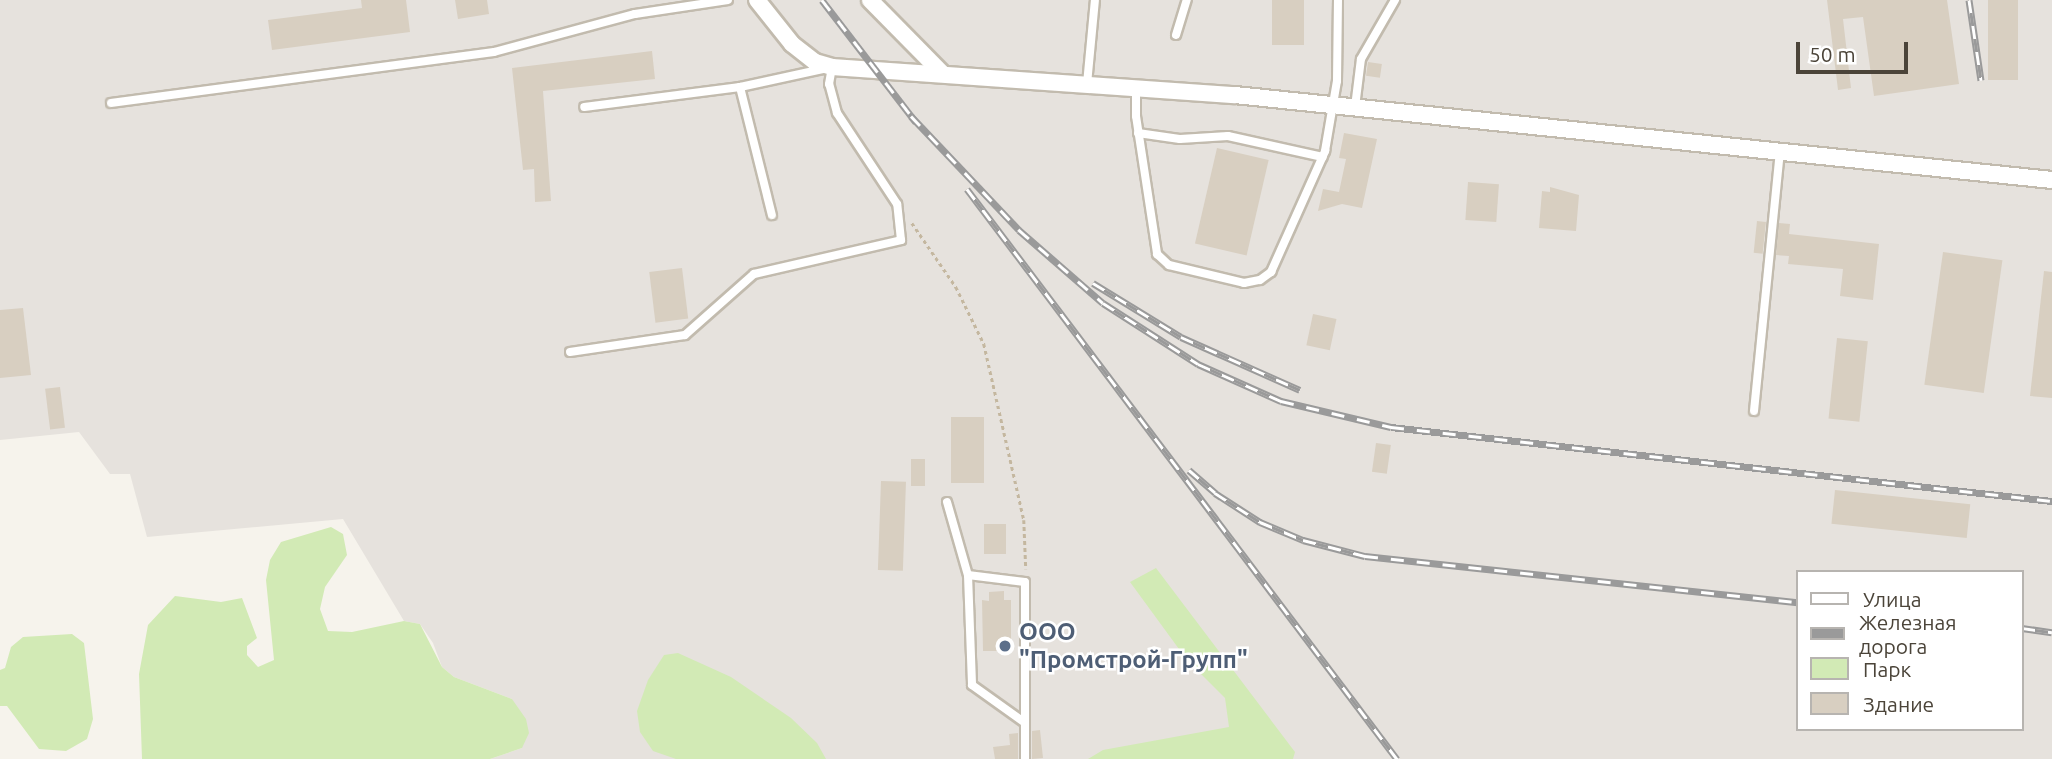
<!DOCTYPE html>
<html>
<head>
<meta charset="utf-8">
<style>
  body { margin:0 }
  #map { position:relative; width:2052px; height:759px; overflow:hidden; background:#f6f3ec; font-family:Ubuntu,sans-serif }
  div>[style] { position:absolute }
  .industrial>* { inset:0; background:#e6e2dd }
  .green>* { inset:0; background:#d2eab5 }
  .building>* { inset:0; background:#d8cfc1; transform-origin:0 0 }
  .path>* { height:2.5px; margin-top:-1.25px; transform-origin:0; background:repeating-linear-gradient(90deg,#c4b79f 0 3.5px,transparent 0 7px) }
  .roads { filter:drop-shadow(2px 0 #c2bbae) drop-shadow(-2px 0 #c2bbae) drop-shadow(0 2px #c2bbae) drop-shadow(0 -2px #c2bbae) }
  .service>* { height:8px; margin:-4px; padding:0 4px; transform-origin:4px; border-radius:4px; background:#fff }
  .minor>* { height:16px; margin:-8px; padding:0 8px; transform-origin:8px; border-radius:8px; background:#fff }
  .rail>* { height:7px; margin-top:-3.5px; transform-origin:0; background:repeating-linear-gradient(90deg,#fff 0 13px,#9a9a9a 0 26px); box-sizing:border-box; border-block:2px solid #9a9a9a }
  .dots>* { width:19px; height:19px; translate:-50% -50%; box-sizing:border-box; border:4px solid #fff; border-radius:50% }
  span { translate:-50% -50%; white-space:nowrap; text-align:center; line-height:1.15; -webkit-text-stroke:5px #fff; paint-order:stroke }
  .service-label { font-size:24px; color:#4e5e75; font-weight:700 }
  .left { translate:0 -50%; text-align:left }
  .legend { position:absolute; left:1796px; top:570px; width:228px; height:161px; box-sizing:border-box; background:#fff; border:2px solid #b7b4b0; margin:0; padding:9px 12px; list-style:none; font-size:21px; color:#4b4439 }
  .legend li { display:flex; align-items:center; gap:14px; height:35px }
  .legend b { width:35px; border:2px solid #b7b4b0 }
  .scale { position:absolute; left:1796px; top:42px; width:112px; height:32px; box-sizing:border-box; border:4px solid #4b4439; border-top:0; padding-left:9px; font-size:21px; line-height:24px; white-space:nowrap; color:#4b4439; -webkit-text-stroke:5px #fff; paint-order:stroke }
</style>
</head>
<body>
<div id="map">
  <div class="industrial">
    <div style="clip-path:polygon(evenodd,0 0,2052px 0,2052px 759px,490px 759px,522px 748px,512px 699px,454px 677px,442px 667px,433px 643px,420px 624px,404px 621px,343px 519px,147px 537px,130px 474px,110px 474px,79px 432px,0 440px,0 0,1798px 572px,2022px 572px,2022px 729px,1798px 729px,1798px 572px)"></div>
  </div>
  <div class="green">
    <div style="clip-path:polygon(331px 527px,343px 534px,347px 555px,325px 587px,320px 609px,328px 631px,352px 632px,404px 621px,420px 624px,442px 667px,454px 677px,512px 699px,526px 719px,529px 733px,522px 748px,490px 759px,142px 759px,139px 674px,148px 625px,175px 596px,221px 602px,242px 598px,257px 638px,247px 646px,247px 655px,258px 667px,274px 660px,266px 580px,270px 560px,281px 542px)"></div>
    <div style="clip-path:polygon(1156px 568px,1295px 752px,1293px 759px,1088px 759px,1103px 750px,1229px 727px,1225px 698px,1187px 660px,1130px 582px)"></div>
    <div style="clip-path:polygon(72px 634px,84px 643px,93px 719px,87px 739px,66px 751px,39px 749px,7px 706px,0 706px,0 670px,5px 668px,11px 647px,23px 637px)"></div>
    <div style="clip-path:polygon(678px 653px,731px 677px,791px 718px,817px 743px,826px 759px,676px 759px,653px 751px,640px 732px,637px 711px,648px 680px,664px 655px)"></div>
  </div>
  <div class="building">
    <div style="clip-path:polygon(361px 0,406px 0,410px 32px,272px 50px,268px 20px,362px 8px)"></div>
    <div style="clip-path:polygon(455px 0,487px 0,489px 14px,458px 19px)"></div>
    <div style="left:1272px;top:0;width:32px;height:45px"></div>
    <div style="clip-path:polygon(1827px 0,1947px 0,1959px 84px,1874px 96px,1863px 17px,1843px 19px,1851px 88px,1838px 90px)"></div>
    <div style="left:1988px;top:0;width:30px;height:80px"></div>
    <div style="clip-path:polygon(652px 51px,655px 79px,543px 91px,551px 201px,535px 202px,534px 169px,523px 170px,512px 68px)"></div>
    <div style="left:1368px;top:62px;width:14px;height:14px;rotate:8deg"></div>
    <div style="clip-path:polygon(1344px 133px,1377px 139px,1362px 208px,1342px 204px,1318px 211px,1323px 189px,1339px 192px,1346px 159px,1339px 158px)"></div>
    <div style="left:1217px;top:148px;width:53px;height:98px;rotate:13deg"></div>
    <div style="left:1468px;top:182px;width:31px;height:38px;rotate:4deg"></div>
    <div style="clip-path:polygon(1550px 187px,1579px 195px,1576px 231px,1539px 228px,1542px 191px,1550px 192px)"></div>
    <div style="left:1757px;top:221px;width:9px;height:32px;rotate:6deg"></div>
    <div style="clip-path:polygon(1779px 223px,1790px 224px,1789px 234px,1879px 244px,1873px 300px,1840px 296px,1843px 269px,1788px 264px,1789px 256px,1776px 255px)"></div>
    <div style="left:1943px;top:252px;width:60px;height:134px;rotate:8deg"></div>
    <div style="left:682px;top:268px;width:51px;height:33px;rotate:83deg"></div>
    <div style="clip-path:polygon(2044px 271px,2052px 272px,2052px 398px,2030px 396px)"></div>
    <div style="clip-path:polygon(23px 308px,31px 375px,0 378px,0 310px)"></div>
    <div style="left:1313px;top:314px;width:24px;height:32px;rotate:12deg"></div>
    <div style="left:1837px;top:338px;width:31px;height:81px;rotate:6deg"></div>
    <div style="left:60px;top:387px;width:41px;height:15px;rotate:83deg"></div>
    <div style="left:951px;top:417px;width:33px;height:66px"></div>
    <div style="left:1376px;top:443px;width:15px;height:29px;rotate:8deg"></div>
    <div style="left:911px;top:459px;width:14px;height:27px"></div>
    <div style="left:881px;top:481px;width:25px;height:89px;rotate:2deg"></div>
    <div style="left:1835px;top:490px;width:136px;height:34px;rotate:6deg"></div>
    <div style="left:984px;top:524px;width:22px;height:30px"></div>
    <div style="clip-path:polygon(1004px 591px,1004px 600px,1011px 600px,1011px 651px,983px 651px,982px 600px,989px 601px,989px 592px)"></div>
    <div style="clip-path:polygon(1040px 730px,1043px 758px,1032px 759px,1032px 731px)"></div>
    <div style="clip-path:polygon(1018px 733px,1018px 759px,995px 759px,993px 747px,1010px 745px,1009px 734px)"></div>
  </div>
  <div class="path">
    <div style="left:912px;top:223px;width:78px;rotate:55.5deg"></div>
    <div style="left:956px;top:287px;width:64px;rotate:63.8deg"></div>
    <div style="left:984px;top:344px;width:180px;rotate:77.2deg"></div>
    <div style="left:1024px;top:520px;width:49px;rotate:87.7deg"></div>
  </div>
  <div class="roads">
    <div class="service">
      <div style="left:1176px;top:35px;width:37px;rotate:-73deg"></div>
      <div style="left:1087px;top:84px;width:84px;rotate:-84.6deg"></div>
      <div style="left:740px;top:87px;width:132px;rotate:76deg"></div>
      <div style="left:1136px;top:87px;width:29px;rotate:90deg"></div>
      <div style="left:1136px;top:116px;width:140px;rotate:81.3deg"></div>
      <div style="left:1157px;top:254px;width:16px;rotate:43deg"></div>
      <div style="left:1169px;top:265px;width:77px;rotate:13.5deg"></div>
      <div style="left:1244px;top:283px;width:16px;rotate:-11deg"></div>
      <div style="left:1260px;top:280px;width:14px;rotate:-36deg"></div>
      <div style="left:1271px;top:272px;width:133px;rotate:-65.9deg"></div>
      <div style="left:1325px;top:151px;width:71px;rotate:-80.3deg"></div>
      <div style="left:1337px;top:81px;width:81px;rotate:-89.3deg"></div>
      <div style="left:111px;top:103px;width:386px;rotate:-7.6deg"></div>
      <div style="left:494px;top:52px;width:146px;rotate:-15.1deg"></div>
      <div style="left:635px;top:14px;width:94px;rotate:-8.6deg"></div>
      <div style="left:1355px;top:107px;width:48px;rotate:-82.9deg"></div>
      <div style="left:1361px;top:59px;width:68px;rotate:-60deg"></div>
      <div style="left:1138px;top:133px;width:42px;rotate:8.1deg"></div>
      <div style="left:1180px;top:139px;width:48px;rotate:-3.6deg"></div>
      <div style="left:1228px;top:136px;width:97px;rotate:12.5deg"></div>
      <div style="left:570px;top:352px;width:116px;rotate:-8.4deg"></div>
      <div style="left:685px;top:335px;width:92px;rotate:-41.5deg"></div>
      <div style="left:754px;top:274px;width:151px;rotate:-13deg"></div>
      <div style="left:901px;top:240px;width:36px;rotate:-96deg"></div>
      <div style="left:897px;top:204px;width:109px;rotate:-123.4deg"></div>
      <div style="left:837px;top:113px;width:30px;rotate:-105deg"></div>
      <div style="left:829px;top:84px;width:17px;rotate:-80deg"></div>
      <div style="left:832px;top:67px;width:94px;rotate:167.7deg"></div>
      <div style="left:740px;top:87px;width:157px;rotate:172.7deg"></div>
      <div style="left:1754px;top:411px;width:260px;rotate:-84.3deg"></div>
      <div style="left:947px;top:502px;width:76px;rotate:74deg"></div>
      <div style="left:968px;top:575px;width:57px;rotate:7deg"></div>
      <div style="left:1025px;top:582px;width:177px;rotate:90deg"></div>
      <div style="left:968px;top:575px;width:110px;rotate:87.9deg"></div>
      <div style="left:972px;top:685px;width:65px;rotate:35.6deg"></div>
    </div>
    <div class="minor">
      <div style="left:757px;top:0;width:56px;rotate:51.5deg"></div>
      <div style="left:792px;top:44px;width:29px;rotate:38deg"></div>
      <div style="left:815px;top:62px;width:18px;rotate:16deg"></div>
      <div style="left:832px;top:67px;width:404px;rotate:4deg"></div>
      <div style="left:1235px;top:95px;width:821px;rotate:5.94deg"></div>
      <div style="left:870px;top:0;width:103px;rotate:45.4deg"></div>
    </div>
  </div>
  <div class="rail">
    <div style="left:822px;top:0;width:154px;rotate:52.4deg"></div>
    <div style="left:1969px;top:0;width:81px;rotate:81.5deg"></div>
    <div style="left:911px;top:116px;width:157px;rotate:46.5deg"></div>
    <div style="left:1019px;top:230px;width:111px;rotate:41deg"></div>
    <div style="left:1103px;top:303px;width:113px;rotate:32.7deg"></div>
    <div style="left:1198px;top:364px;width:91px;rotate:24deg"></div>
    <div style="left:1281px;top:401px;width:113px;rotate:13.3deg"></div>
    <div style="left:1391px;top:427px;width:665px;rotate:6.39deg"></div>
    <div style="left:967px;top:189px;width:714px;rotate:52.97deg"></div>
    <div style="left:1093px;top:283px;width:103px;rotate:31.5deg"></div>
    <div style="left:1181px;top:337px;width:130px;rotate:24deg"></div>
    <div style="left:1189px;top:470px;width:35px;rotate:41deg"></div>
    <div style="left:1215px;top:493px;width:54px;rotate:32.8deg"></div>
    <div style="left:1260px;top:522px;width:47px;rotate:22.7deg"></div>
    <div style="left:1303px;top:540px;width:64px;rotate:14.5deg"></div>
    <div style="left:1365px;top:556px;width:435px;rotate:6.1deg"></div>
    <div style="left:2022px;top:628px;width:30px;rotate:8deg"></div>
  </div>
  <div class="dots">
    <div style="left:1005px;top:646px;background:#5c6f8a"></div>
  </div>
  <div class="service-label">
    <span class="left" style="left:1019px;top:646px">ООО<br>"Промстрой-Групп"</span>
  </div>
  <ul class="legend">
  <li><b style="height:9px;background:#fff"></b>Улица</li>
  <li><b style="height:9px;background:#9a9a9a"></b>Железная дорога</li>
  <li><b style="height:19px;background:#d2eab5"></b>Парк</li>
  <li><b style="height:19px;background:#d8cfc1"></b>Здание</li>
  </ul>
  <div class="scale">50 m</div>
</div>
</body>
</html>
